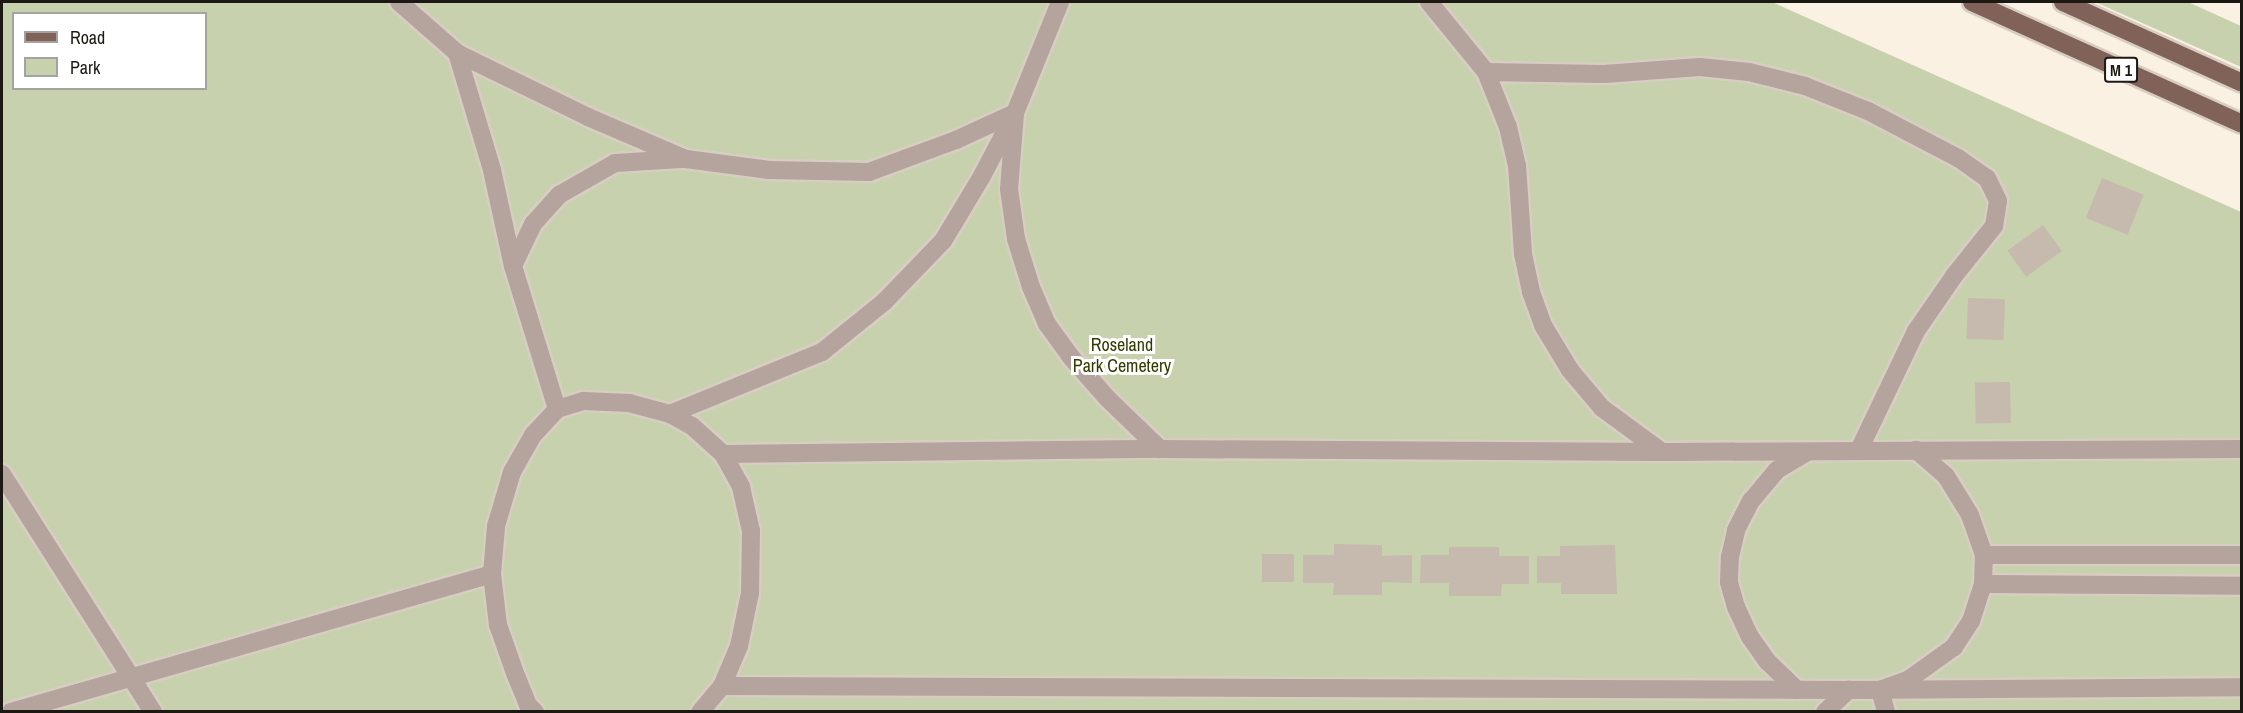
<!DOCTYPE html>
<html>
<head>
<meta charset="utf-8">
<style>
  body { margin:0 }
  #map { position:relative; width:2243px; height:713px; overflow:hidden; background:#fbf1e2; font-family:"Archivo Narrow",sans-serif }
  div>[style] { position:absolute }
  .green>* { inset:0; background:#c7d1ae }
  .building>* { inset:0; background:#c6b9ad; transform-origin:0 0 }
  .roads { filter:drop-shadow(2px 0 #d7cec1) drop-shadow(-2px 0 #d7cec1) drop-shadow(0 2px #d7cec1) drop-shadow(0 -2px #d7cec1) }
  .minor>* { height:18px; margin:-9px; padding:0 9px; transform-origin:9px; border-radius:9px; background:#b5a39e }
  .major>* { height:18px; margin:-9px; padding:0 9px; transform-origin:9px; border-radius:9px; background:#806259 }
  span { translate:-50% -50%; white-space:nowrap; text-align:center; line-height:1.15; -webkit-text-stroke:6px #fff; paint-order:stroke }
  .shield-label span { padding:2px 4px; background:#fff; border:2px solid; border-radius:4px; -webkit-text-stroke-width:0 }
  .shield-label { font-size:16px; color:#1c1914; font-weight:700 }
  .park-label { font-size:18px; color:#323c00 }
  .frame { position:absolute; inset:0; border:3px solid #1c1914; pointer-events:none }
  .legend { position:absolute; left:12px; top:12px; width:195px; height:78px; box-sizing:border-box; background:#fff; border:2px solid #a4a3a1; margin:0; padding:8px 10px; list-style:none; font-size:18px; color:#1c1914 }
  .legend li { display:flex; align-items:center; gap:12px; height:30px }
  .legend b { width:30px; border:2px solid #a4a3a1 }
</style>
</head>
<body>
<div id="map">
  <div class="green">
    <div style="clip-path:polygon(evenodd,2px 2px,1772px 2px,2241px 212px,2241px 711px,2px 711px,2px 2px,14px 14px,206px 14px,206px 88px,14px 88px,14px 14px)"></div>
    <div style="clip-path:polygon(2095px 2px,2188px 2px,2241px 26px,2241px 67px)"></div>
  </div>
  <div class="building">
    <div style="left:2102px;top:178px;width:45px;height:43px;rotate:22deg"></div>
    <div style="left:2043px;top:225px;width:32px;height:44px;rotate:54deg"></div>
    <div style="left:1968px;top:298px;width:37px;height:41px;rotate:2deg"></div>
    <div style="left:2010px;top:382px;width:41px;height:35px;rotate:89deg"></div>
    <div style="clip-path:polygon(1334px 544px,1382px 545px,1382px 556px,1412px 555px,1412px 583px,1382px 582px,1382px 595px,1333px 595px,1334px 583px,1303px 583px,1303px 555px,1334px 555px)"></div>
    <div style="clip-path:polygon(1615px 545px,1617px 594px,1561px 594px,1561px 583px,1537px 583px,1537px 556px,1560px 556px,1560px 546px)"></div>
    <div style="clip-path:polygon(1449px 547px,1499px 547px,1499px 556px,1529px 556px,1529px 584px,1502px 584px,1501px 596px,1449px 596px,1449px 583px,1420px 583px,1421px 555px,1449px 555px)"></div>
    <div style="left:1262px;top:554px;width:32px;height:28px"></div>
  </div>
  <div class="roads">
    <div class="minor">
      <div style="left:399px;top:2px;width:77px;rotate:41.3deg"></div>
      <div style="left:457px;top:53px;width:146px;rotate:26deg"></div>
      <div style="left:588px;top:117px;width:107px;rotate:23.2deg"></div>
      <div style="left:686px;top:159px;width:84px;rotate:7.5deg"></div>
      <div style="left:769px;top:170px;width:100px;rotate:1.1deg"></div>
      <div style="left:869px;top:172px;width:93px;rotate:-20.2deg"></div>
      <div style="left:956px;top:140px;width:65px;rotate:-24.6deg"></div>
      <div style="left:1015px;top:113px;width:76px;rotate:94.5deg"></div>
      <div style="left:1009px;top:189px;width:50px;rotate:82deg"></div>
      <div style="left:1016px;top:239px;width:50px;rotate:72.6deg"></div>
      <div style="left:1031px;top:287px;width:40px;rotate:66.6deg"></div>
      <div style="left:1047px;top:324px;width:39px;rotate:54deg"></div>
      <div style="left:1070px;top:356px;width:57px;rotate:48.5deg"></div>
      <div style="left:1108px;top:399px;width:72px;rotate:43.9deg"></div>
      <div style="left:1429px;top:2px;width:90px;rotate:50.8deg"></div>
      <div style="left:1486px;top:72px;width:59px;rotate:68.2deg"></div>
      <div style="left:1508px;top:127px;width:39px;rotate:77deg"></div>
      <div style="left:1517px;top:165px;width:89px;rotate:86.1deg"></div>
      <div style="left:1523px;top:254px;width:39px;rotate:78deg"></div>
      <div style="left:1531px;top:292px;width:37px;rotate:70deg"></div>
      <div style="left:1544px;top:327px;width:50px;rotate:58.8deg"></div>
      <div style="left:1570px;top:370px;width:50px;rotate:49.9deg"></div>
      <div style="left:1602px;top:408px;width:74px;rotate:36.3deg"></div>
      <div style="left:457px;top:53px;width:122px;rotate:73.3deg"></div>
      <div style="left:492px;top:170px;width:98px;rotate:77.7deg"></div>
      <div style="left:513px;top:266px;width:150px;rotate:72.9deg"></div>
      <div style="left:1486px;top:72px;width:118px;rotate:1deg"></div>
      <div style="left:1604px;top:74px;width:96px;rotate:-4.2deg"></div>
      <div style="left:1700px;top:67px;width:49px;rotate:5.8deg"></div>
      <div style="left:1749px;top:72px;width:58px;rotate:14deg"></div>
      <div style="left:1805px;top:86px;width:68px;rotate:21.6deg"></div>
      <div style="left:1868px;top:111px;width:102px;rotate:27.6deg"></div>
      <div style="left:1958px;top:158px;width:35px;rotate:35deg"></div>
      <div style="left:1987px;top:178px;width:25px;rotate:64deg"></div>
      <div style="left:1998px;top:201px;width:25px;rotate:99deg"></div>
      <div style="left:1994px;top:226px;width:64px;rotate:128.7deg"></div>
      <div style="left:1954px;top:276px;width:67px;rotate:124.6deg"></div>
      <div style="left:1916px;top:331px;width:132px;rotate:115.6deg"></div>
      <div style="left:513px;top:266px;width:47px;rotate:-64.5deg"></div>
      <div style="left:533px;top:224px;width:39px;rotate:-48deg"></div>
      <div style="left:559px;top:195px;width:64px;rotate:-29.7deg"></div>
      <div style="left:615px;top:163px;width:66px;rotate:-3.5deg"></div>
      <div style="left:670px;top:414px;width:164px;rotate:-22.2deg"></div>
      <div style="left:822px;top:352px;width:80px;rotate:-38.9deg"></div>
      <div style="left:884px;top:302px;width:85px;rotate:-46deg"></div>
      <div style="left:943px;top:241px;width:76px;rotate:-59deg"></div>
      <div style="left:982px;top:176px;width:71px;rotate:-62.4deg"></div>
      <div style="left:1015px;top:113px;width:120px;rotate:-67.9deg"></div>
      <div style="left:723px;top:454px;width:437px;rotate:-0.7deg"></div>
      <div style="left:1160px;top:449px;width:502px;rotate:0.34deg"></div>
      <div style="left:1662px;top:452px;width:580px;rotate:-0.3deg"></div>
      <div style="left:2px;top:474px;width:282px;rotate:57.6deg"></div>
      <div style="left:1984px;top:555px;width:258px"></div>
      <div style="left:1983px;top:584px;width:259px;rotate:0.4deg"></div>
      <div style="left:722px;top:686px;width:1127px;rotate:0.2deg"></div>
      <div style="left:1849px;top:690px;width:393px;rotate:-0.4deg"></div>
      <div style="left:1797px;top:690px;width:42px;rotate:-136deg"></div>
      <div style="left:1767px;top:661px;width:29px;rotate:-125deg"></div>
      <div style="left:1750px;top:637px;width:33px;rotate:-115deg"></div>
      <div style="left:1736px;top:607px;width:26px;rotate:-106deg"></div>
      <div style="left:1729px;top:582px;width:25px;rotate:-88deg"></div>
      <div style="left:1730px;top:557px;width:28px;rotate:-77deg"></div>
      <div style="left:1736px;top:530px;width:33px;rotate:-63deg"></div>
      <div style="left:1751px;top:501px;width:40px;rotate:-50deg"></div>
      <div style="left:1777px;top:470px;width:35px;rotate:-31deg"></div>
      <div style="left:11px;top:712px;width:500px;rotate:-16.01deg"></div>
      <div style="left:535px;top:712px;width:10px;rotate:-135deg"></div>
      <div style="left:528px;top:705px;width:31px;rotate:-112deg"></div>
      <div style="left:516px;top:676px;width:54px;rotate:-109.4deg"></div>
      <div style="left:498px;top:625px;width:51px;rotate:-96.7deg"></div>
      <div style="left:492px;top:574px;width:48px;rotate:-85.2deg"></div>
      <div style="left:496px;top:526px;width:56px;rotate:-73.5deg"></div>
      <div style="left:512px;top:472px;width:43px;rotate:-60.4deg"></div>
      <div style="left:533px;top:435px;width:35px;rotate:-47deg"></div>
      <div style="left:557px;top:409px;width:28px;rotate:-17deg"></div>
      <div style="left:584px;top:401px;width:45px;rotate:2.5deg"></div>
      <div style="left:629px;top:403px;width:42px;rotate:15deg"></div>
      <div style="left:670px;top:414px;width:25px;rotate:29deg"></div>
      <div style="left:692px;top:426px;width:42px;rotate:42.1deg"></div>
      <div style="left:723px;top:454px;width:38px;rotate:61deg"></div>
      <div style="left:741px;top:487px;width:45px;rotate:77.2deg"></div>
      <div style="left:751px;top:531px;width:62px;rotate:90.9deg"></div>
      <div style="left:750px;top:593px;width:54px;rotate:101.7deg"></div>
      <div style="left:739px;top:646px;width:43px;rotate:113deg"></div>
      <div style="left:722px;top:686px;width:34px;rotate:130deg"></div>
      <div style="left:1825px;top:712px;width:33px;rotate:-43deg"></div>
      <div style="left:1886px;top:712px;width:23px;rotate:-105deg"></div>
      <div style="left:1880px;top:690px;width:30px;rotate:-20deg"></div>
      <div style="left:1908px;top:680px;width:57px;rotate:-35.7deg"></div>
      <div style="left:1954px;top:647px;width:31px;rotate:-57deg"></div>
      <div style="left:1971px;top:621px;width:39px;rotate:-72deg"></div>
      <div style="left:1983px;top:584px;width:29px;rotate:-88deg"></div>
      <div style="left:1984px;top:555px;width:42px;rotate:-109.3deg"></div>
      <div style="left:1970px;top:515px;width:46px;rotate:-121.6deg"></div>
      <div style="left:1946px;top:476px;width:40px;rotate:-139deg"></div>
    </div>
    <div class="major">
      <div style="left:1972px;top:2px;width:296px;rotate:24.3deg"></div>
      <div style="left:2063px;top:2px;width:196px;rotate:24.3deg"></div>
    </div>
  </div>
  <div class="shield-label">
    <span style="left:2121px;top:70px">M 1</span>
  </div>
  <div class="park-label">
    <span style="left:1122px;top:356px">Roseland<br>Park Cemetery</span>
  </div>
  <div class="frame"></div>
  <ul class="legend">
  <li><b style="height:8px;background:#806259"></b>Road</li>
  <li><b style="height:16px;background:#c7d1ae"></b>Park</li>
  </ul>
</div>
</body>
</html>
